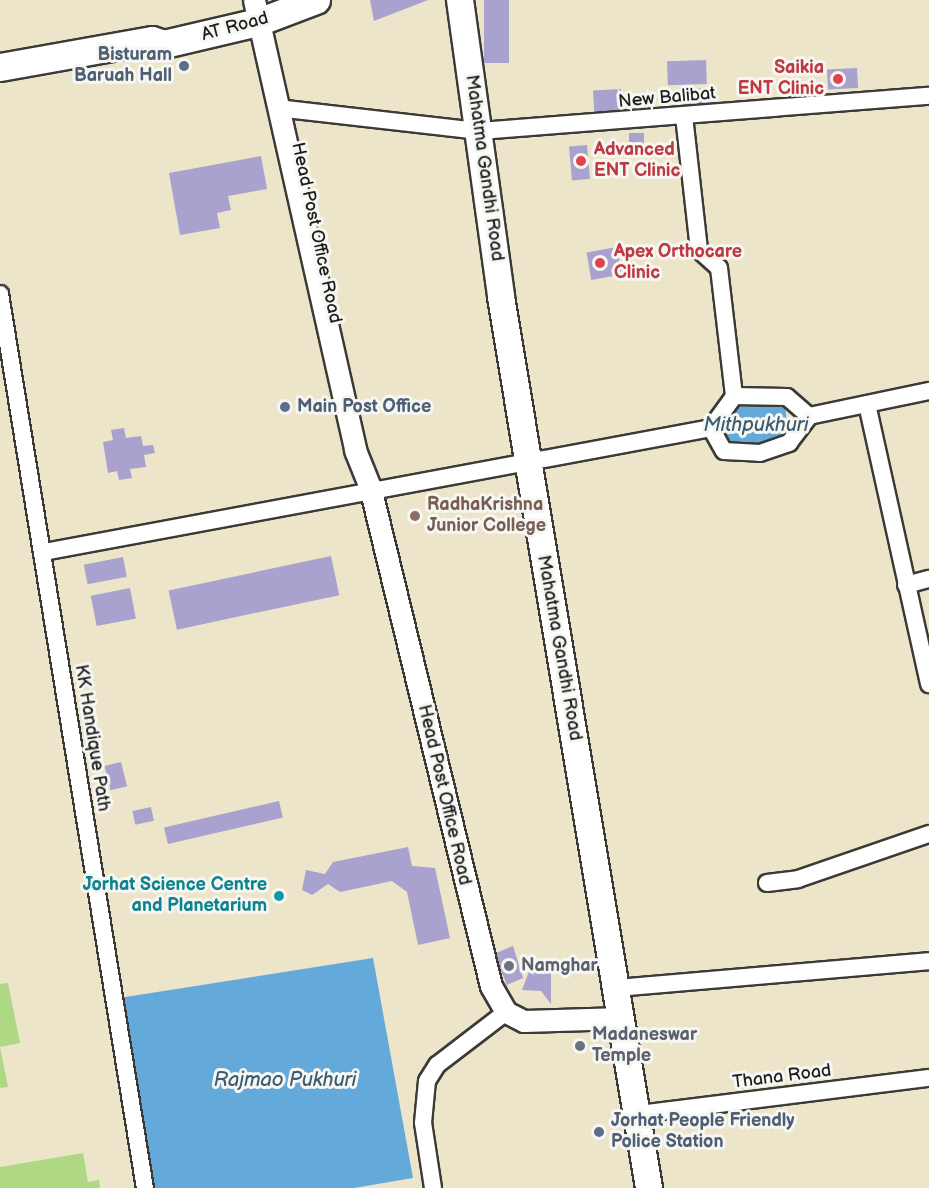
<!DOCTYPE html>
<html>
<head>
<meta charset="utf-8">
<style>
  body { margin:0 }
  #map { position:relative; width:929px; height:1188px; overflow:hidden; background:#ece5c9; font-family:"Balsamiq Sans",sans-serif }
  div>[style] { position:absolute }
  .green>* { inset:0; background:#aed884 }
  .water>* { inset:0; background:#63aada }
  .building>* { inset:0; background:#aaa2ce; transform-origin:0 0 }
  .roads { filter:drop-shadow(2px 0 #3b3a36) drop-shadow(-2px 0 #3b3a36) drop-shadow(0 2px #3b3a36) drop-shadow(0 -2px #3b3a36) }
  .minor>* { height:16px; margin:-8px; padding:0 8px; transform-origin:8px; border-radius:8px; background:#fff }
  .tertiary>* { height:21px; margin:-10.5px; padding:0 10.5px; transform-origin:10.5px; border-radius:10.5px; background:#fff }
  .primary>* { height:26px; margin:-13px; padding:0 13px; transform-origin:13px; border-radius:13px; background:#fff }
  .trunk>* { height:27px; margin:-13.5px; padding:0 13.5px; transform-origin:13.5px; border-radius:13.5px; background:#fff }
  .dots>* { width:16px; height:16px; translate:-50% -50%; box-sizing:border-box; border:3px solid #f6f6f2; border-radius:50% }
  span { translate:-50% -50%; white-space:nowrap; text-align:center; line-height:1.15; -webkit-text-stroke:6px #f6f6f2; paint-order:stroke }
  .street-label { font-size:18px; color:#1c1c1c }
  .service-label { font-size:18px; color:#4e5e75; font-weight:700 }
  .right { translate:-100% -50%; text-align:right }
  .left { translate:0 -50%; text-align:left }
  .health-label { font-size:18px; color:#be3a42; font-weight:700 }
  .education-label { font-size:18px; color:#785e54; font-weight:700 }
  .culture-label { font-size:18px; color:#0d838f; font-weight:700 }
  .worship-label { font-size:18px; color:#5b616d; font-weight:700 }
  .water-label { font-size:20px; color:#3c5c71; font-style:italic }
</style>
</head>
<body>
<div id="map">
  <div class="green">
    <div style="clip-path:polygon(8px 983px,20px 1043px,0 1047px,8px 1087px,0 1088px,0 984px)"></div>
    <div style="clip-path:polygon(83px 1153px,88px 1182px,99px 1180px,100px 1188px,0 1188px,0 1167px)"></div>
  </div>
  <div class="water">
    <div style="clip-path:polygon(736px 403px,785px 403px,788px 436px,763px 447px,732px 443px,725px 437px,723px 416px)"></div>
    <div style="clip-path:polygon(373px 958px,413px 1178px,354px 1188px,149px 1188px,119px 998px)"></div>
  </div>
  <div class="building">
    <div style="clip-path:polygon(370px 0,428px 0,374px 21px)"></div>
    <div style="left:484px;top:0;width:25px;height:63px"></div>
    <div style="left:706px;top:60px;width:24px;height:39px;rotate:88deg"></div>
    <div style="left:857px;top:68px;width:20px;height:30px;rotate:87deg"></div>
    <div style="left:708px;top:88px;width:15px;height:29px;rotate:86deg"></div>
    <div style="left:621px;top:89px;width:21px;height:28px;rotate:87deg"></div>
    <div style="left:629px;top:133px;width:15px;height:17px"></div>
    <div style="left:587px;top:145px;width:34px;height:18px;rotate:85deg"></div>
    <div style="clip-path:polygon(261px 156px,267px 189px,228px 196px,231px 210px,217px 213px,220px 228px,180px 235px,169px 173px)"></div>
    <div style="left:617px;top:247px;width:28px;height:31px;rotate:80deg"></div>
    <div style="clip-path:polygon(124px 428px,126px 438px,141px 436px,143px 446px,153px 445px,155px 453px,144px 455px,146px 467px,130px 469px,132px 478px,119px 480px,117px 471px,108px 473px,103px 442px,113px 440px,111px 430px)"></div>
    <div style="left:331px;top:556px;width:40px;height:166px;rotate:78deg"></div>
    <div style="left:123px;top:557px;width:20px;height:40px;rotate:79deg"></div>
    <div style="left:130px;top:588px;width:31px;height:40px;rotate:79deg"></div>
    <div style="left:121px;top:762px;width:25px;height:17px;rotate:76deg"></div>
    <div style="left:279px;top:801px;width:17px;height:118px;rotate:77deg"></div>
    <div style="left:151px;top:807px;width:14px;height:19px;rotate:78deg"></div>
    <div style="clip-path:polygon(408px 847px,412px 866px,435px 868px,450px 938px,418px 945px,407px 892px,392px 881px,340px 892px,328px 884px,312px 895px,302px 890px,306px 870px,325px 874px,333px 862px)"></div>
    <div style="clip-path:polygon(513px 946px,523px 978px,507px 985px,494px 954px)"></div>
    <div style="clip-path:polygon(531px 966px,551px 973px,551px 1004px,541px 991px,522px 990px)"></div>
  </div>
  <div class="roads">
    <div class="minor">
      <div style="left:277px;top:108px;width:204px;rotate:6.5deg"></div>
      <div style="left:480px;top:131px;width:450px;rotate:-4.5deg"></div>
      <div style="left:684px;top:116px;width:135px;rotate:83.6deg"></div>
      <div style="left:699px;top:250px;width:27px;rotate:42deg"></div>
      <div style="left:719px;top:268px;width:129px;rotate:83.3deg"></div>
      <div style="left:0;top:294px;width:906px;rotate:80.79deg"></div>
      <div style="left:867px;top:404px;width:287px;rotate:77.5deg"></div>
      <div style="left:711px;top:428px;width:39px;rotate:-54deg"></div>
      <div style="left:734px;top:396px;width:53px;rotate:1.1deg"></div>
      <div style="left:787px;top:397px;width:29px;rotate:41deg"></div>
      <div style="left:44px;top:552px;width:678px;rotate:-10.53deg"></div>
      <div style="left:711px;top:428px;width:26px;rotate:61deg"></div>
      <div style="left:724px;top:451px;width:36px;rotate:3deg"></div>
      <div style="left:760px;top:453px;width:31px;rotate:-19deg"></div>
      <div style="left:789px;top:443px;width:34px;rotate:-53deg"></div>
      <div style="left:809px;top:416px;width:123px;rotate:-11.8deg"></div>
      <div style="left:906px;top:585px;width:24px;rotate:-15deg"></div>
      <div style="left:767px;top:883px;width:31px;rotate:-7deg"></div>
      <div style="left:798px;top:879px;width:139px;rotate:-19deg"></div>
      <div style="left:616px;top:988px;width:314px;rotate:-4.9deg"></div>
      <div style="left:639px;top:1114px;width:292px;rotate:-7.1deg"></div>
      <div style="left:433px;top:1188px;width:66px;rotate:-98.7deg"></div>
      <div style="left:423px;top:1123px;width:42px;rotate:-84.6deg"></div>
      <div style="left:427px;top:1081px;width:19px;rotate:-58deg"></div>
      <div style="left:437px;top:1065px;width:87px;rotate:-37.5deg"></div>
    </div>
    <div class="tertiary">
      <div style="left:254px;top:0;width:461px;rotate:77.3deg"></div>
      <div style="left:355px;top:450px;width:40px;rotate:68deg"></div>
      <div style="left:370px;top:487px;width:513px;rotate:76.37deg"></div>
      <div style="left:491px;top:986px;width:30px;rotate:60deg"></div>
      <div style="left:506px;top:1012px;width:20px;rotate:27deg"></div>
      <div style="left:524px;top:1021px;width:98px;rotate:-1.8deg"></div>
    </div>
    <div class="primary">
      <div style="left:460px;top:0;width:300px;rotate:82.1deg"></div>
      <div style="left:501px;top:297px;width:903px;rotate:80.57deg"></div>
    </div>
    <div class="trunk">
      <div style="left:0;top:67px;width:154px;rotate:-10.1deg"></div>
      <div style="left:152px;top:40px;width:13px;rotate:18deg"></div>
      <div style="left:164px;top:44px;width:97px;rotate:-13.2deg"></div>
      <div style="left:258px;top:22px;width:62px;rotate:-20.8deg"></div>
    </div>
  </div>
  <div class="dots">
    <div style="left:184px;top:66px;background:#5c6f8a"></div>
    <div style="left:838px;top:79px;background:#e0444e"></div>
    <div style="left:581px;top:161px;background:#e0444e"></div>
    <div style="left:600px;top:263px;background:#e0444e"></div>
    <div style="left:285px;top:407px;background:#5c6f8a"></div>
    <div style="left:415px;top:516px;background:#8d6e63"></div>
    <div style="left:279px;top:896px;background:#0f9aa8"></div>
    <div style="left:509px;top:966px;background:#6b7280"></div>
    <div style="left:580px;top:1046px;background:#6b7280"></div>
    <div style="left:599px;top:1132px;background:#5c6f8a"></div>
  </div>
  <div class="street-label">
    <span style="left:235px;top:27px;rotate:-15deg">AT Road</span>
    <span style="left:667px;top:98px;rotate:-5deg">New Balibat</span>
    <span style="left:484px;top:168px;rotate:82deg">Mahatma Gandhi Road</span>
    <span style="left:316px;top:233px;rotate:78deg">Head Post Office Road</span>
    <span style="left:559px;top:648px;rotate:80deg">Mahatma Gandhi Road</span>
    <span style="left:92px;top:738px;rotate:81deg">KK Handique Path</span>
    <span style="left:444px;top:795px;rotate:77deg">Head Post Office Road</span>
    <span style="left:782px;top:1077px;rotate:-7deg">Thana Road</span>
  </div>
  <div class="service-label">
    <span class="right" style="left:172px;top:66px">Bisturam<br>Baruah Hall</span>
    <span class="left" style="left:297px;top:407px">Main Post Office</span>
    <span class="left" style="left:611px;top:1132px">Jorhat People Friendly<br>Police Station</span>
  </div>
  <div class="health-label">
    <span class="right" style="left:824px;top:79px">Saikia<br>ENT Clinic</span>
    <span class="left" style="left:594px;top:161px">Advanced<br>ENT Clinic</span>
    <span class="left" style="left:614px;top:263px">Apex Orthocare<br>Clinic</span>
  </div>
  <div class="education-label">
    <span class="left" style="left:427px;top:516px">RadhaKrishna<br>Junior College</span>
  </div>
  <div class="culture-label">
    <span class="right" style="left:267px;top:896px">Jorhat Science Centre<br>and Planetarium</span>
  </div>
  <div class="worship-label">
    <span class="left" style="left:521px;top:966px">Namghar</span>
    <span class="left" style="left:592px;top:1046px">Madaneswar<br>Temple</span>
  </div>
  <div class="water-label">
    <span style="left:756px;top:425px">Mithpukhuri</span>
    <span style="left:285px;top:1080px">Rajmao Pukhuri</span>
  </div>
</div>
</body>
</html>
